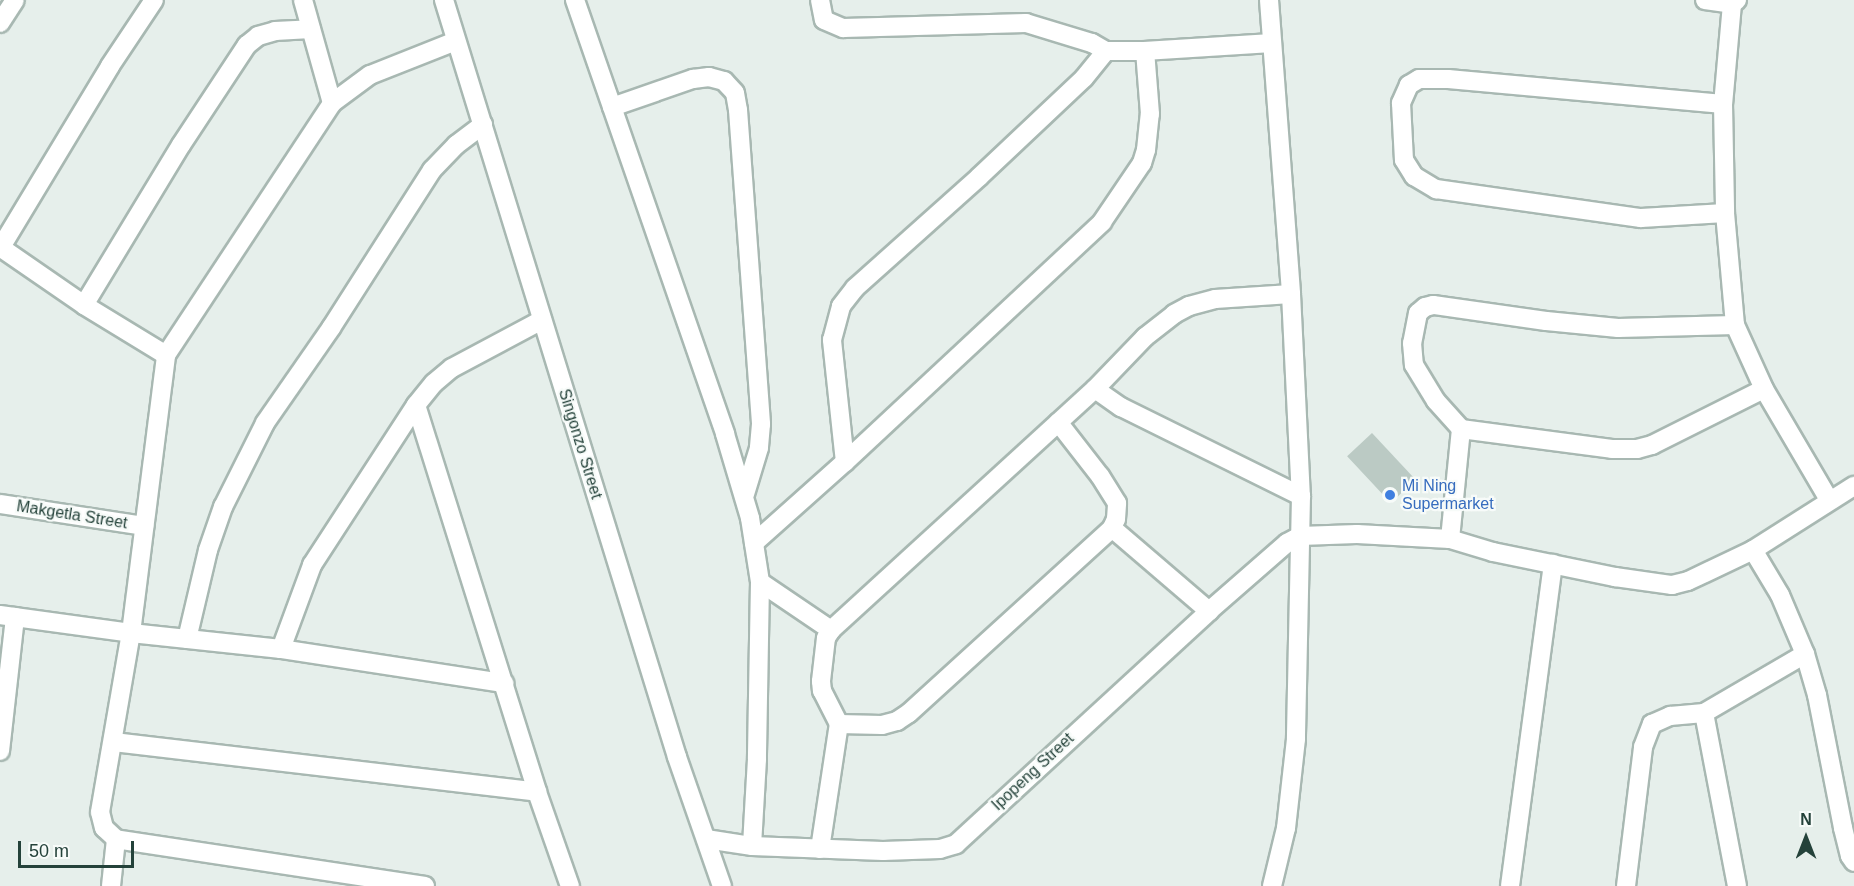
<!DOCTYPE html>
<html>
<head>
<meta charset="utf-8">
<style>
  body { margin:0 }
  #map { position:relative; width:1854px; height:886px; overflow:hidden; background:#e6efeb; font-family:Arial,sans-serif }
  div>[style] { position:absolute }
  .building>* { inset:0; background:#bbcac4; transform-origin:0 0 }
  .roads { filter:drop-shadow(2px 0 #a8b8b2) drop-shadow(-2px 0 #a8b8b2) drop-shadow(0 2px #a8b8b2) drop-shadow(0 -2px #a8b8b2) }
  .minor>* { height:18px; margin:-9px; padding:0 9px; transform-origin:9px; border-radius:9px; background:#fff }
  .dots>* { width:16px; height:16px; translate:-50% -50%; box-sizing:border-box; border:3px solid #f7fbf9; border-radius:50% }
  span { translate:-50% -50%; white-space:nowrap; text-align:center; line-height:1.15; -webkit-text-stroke:4.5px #f7fbf9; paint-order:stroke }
  .street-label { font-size:16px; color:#24423a }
  .shop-label { font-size:16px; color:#366cbe }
  .left { translate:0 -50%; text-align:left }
  .north { position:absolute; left:1776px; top:808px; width:60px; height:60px; -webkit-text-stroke:4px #f7fbf9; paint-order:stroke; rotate:0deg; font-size:16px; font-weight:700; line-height:24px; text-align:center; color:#24423a }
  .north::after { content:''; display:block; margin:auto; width:21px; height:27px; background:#24423a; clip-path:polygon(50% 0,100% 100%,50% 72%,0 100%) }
  .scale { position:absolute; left:18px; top:841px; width:116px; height:27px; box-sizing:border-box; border:3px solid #24423a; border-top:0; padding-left:8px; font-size:18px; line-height:21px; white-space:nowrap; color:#24423a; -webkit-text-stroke:4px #f7fbf9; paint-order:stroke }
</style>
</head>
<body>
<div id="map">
  <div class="building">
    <div style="left:1372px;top:433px;width:64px;height:34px;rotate:47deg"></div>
  </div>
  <div class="roads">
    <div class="minor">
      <div style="left:303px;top:0;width:107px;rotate:74.3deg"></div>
      <div style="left:444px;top:0;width:792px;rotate:72.89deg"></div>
      <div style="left:677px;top:757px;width:137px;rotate:70.8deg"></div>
      <div style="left:575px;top:0;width:459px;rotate:70.9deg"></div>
      <div style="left:725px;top:434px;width:88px;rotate:73.4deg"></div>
      <div style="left:750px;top:518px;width:65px;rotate:81.1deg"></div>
      <div style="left:760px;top:582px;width:177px;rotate:91deg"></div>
      <div style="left:757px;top:759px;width:87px;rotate:93.3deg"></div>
      <div style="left:820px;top:0;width:20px;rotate:79deg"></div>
      <div style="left:824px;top:20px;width:21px;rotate:23deg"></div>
      <div style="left:843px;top:28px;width:183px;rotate:-1.6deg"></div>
      <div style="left:1026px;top:23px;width:69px;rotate:16.9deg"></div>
      <div style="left:1092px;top:43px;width:16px;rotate:30deg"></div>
      <div style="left:1269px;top:0;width:295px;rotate:85.7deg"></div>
      <div style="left:1291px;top:294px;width:202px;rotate:87.2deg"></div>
      <div style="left:1301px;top:496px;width:243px;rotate:91.2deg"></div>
      <div style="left:1296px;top:739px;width:90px;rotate:96.4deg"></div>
      <div style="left:1286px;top:828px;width:60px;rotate:103.6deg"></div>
      <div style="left:1705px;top:0;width:27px;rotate:8deg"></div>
      <div style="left:1737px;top:0;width:6px;rotate:141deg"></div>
      <div style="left:1732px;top:4px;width:100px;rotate:95.1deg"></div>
      <div style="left:1723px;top:104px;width:109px;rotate:88.9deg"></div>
      <div style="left:1725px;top:213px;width:112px;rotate:84.9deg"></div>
      <div style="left:1735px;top:325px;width:70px;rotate:65.6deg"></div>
      <div style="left:1764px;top:389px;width:129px;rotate:59.6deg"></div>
      <div style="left:0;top:23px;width:27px;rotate:-57deg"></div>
      <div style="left:1723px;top:104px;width:276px;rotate:-174.8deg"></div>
      <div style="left:1448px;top:79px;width:29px;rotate:180deg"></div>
      <div style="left:1419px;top:79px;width:12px;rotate:149deg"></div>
      <div style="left:1409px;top:85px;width:20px;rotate:114deg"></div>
      <div style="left:1401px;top:103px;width:57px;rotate:87deg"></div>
      <div style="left:1404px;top:160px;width:19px;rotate:58deg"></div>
      <div style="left:1414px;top:176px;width:26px;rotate:31deg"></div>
      <div style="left:1436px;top:189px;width:207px;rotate:8.1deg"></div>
      <div style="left:1641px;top:218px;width:84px;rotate:-3.4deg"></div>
      <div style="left:612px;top:107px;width:86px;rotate:-19.1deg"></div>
      <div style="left:693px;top:79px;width:16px;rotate:-7deg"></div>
      <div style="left:709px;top:77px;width:16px;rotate:15deg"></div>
      <div style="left:724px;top:81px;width:16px;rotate:47deg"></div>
      <div style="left:735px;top:93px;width:17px;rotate:80deg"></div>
      <div style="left:738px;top:110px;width:315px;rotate:85.8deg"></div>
      <div style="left:761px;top:424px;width:24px;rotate:95deg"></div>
      <div style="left:759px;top:448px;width:48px;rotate:106.9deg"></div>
      <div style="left:0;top:247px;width:102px;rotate:34.6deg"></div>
      <div style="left:84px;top:305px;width:96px;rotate:31.4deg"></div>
      <div style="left:1px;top:247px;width:211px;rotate:-58.9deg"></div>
      <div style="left:110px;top:66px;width:79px;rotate:-56.3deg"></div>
      <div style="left:84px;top:305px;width:187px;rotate:-58.8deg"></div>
      <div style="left:181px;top:145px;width:120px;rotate:-56.6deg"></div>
      <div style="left:247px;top:45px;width:14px;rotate:-39deg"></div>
      <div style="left:258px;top:36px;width:18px;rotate:-16deg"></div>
      <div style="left:275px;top:31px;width:36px;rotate:-3deg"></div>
      <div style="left:1735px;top:325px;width:117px;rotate:178.5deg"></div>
      <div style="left:1618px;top:328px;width:72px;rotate:-174.4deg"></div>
      <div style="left:1546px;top:321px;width:114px;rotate:-171.9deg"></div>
      <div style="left:1433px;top:305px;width:8px;rotate:166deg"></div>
      <div style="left:1425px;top:307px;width:9px;rotate:139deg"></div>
      <div style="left:1418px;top:313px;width:31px;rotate:101deg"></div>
      <div style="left:1412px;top:343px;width:22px;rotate:85deg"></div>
      <div style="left:1414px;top:365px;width:42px;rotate:58.6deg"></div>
      <div style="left:1436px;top:401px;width:38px;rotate:48deg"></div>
      <div style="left:1461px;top:429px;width:152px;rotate:7.5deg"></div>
      <div style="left:1612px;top:449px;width:25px"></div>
      <div style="left:1637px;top:449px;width:16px;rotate:-15deg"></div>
      <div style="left:1652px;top:445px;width:125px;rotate:-26.6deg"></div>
      <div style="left:1095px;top:389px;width:32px;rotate:35deg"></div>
      <div style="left:1121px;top:407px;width:201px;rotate:26.3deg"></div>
      <div style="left:416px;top:405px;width:405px;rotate:72.6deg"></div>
      <div style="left:537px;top:792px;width:100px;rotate:70.7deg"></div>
      <div style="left:845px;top:462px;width:123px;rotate:-96.1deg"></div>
      <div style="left:832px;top:340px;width:35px;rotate:-75deg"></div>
      <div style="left:841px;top:306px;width:23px;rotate:-52deg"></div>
      <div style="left:855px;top:288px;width:166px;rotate:-41.8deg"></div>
      <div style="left:979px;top:177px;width:144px;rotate:-43.3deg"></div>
      <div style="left:1084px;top:78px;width:35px;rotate:-51deg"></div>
      <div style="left:1106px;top:51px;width:39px"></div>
      <div style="left:1145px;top:51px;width:126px;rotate:-3.6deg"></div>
      <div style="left:0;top:504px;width:146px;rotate:8.7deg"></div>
      <div style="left:1112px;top:528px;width:128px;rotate:40.6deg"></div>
      <div style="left:1450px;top:539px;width:111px;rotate:-84.3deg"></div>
      <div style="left:754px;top:543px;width:122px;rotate:-41.7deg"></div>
      <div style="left:845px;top:462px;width:352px;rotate:-43deg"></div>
      <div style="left:1102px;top:222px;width:71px;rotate:-55.9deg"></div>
      <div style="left:1142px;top:163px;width:14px;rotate:-73deg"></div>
      <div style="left:1146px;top:150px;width:36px;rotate:-84deg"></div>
      <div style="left:1150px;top:114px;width:63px;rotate:-94.5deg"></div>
      <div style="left:1753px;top:550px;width:52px;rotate:59deg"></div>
      <div style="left:1780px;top:595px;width:64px;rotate:67deg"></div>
      <div style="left:1805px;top:654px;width:43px;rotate:73.7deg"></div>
      <div style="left:1817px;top:695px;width:136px;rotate:78.9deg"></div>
      <div style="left:1843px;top:828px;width:29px;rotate:76deg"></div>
      <div style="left:1850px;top:856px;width:7px;rotate:56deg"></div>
      <div style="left:760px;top:582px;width:86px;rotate:34.1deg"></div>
      <div style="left:0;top:615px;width:132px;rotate:7.8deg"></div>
      <div style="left:131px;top:633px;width:151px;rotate:6.1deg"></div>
      <div style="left:281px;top:649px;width:226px;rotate:8.7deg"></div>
      <div style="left:187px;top:639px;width:91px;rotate:-76.7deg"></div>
      <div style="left:208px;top:550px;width:46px;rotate:-70.8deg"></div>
      <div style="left:223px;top:507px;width:94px;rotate:-63.4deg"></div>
      <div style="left:265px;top:423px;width:116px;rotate:-55.2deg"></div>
      <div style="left:331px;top:328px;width:188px;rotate:-57.4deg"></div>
      <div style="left:432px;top:170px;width:35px;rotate:-46deg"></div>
      <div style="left:456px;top:145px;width:34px;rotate:-37deg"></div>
      <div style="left:281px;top:649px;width:90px;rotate:-69.7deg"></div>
      <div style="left:312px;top:565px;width:191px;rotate:-57deg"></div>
      <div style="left:416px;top:405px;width:28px;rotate:-51deg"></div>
      <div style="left:434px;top:383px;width:23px;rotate:-40deg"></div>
      <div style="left:452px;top:368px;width:102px;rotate:-28.1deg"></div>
      <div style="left:1704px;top:713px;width:176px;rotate:79.2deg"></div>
      <div style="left:839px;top:724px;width:43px;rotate:1.3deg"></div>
      <div style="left:882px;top:725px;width:16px;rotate:-15deg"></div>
      <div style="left:897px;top:721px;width:14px;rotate:-34deg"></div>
      <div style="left:909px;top:713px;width:275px;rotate:-42.3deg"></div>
      <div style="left:1112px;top:528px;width:10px;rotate:-66deg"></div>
      <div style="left:1116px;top:519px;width:16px;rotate:-86deg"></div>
      <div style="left:1117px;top:503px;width:32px;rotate:-122deg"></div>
      <div style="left:1100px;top:476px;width:68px;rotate:-127.9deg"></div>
      <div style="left:114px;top:742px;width:426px;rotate:6.7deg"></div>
      <div style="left:0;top:751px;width:135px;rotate:-83.6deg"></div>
      <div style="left:706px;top:839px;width:47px;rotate:8.7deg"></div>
      <div style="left:752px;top:846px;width:131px;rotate:2.2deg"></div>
      <div style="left:883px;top:851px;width:57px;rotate:-2deg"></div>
      <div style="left:940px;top:849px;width:17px;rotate:-17deg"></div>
      <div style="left:956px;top:844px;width:344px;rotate:-42.6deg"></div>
      <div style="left:1209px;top:611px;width:103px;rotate:-41.1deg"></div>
      <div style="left:1287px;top:543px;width:15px;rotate:-28deg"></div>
      <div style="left:1300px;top:536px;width:57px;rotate:-2deg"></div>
      <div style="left:1357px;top:534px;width:93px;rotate:3.1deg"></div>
      <div style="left:1450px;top:539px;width:45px;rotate:16.8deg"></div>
      <div style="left:1493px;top:552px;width:125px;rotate:11.6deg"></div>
      <div style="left:1615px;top:577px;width:58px;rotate:8deg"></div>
      <div style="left:1672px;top:585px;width:16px;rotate:-14deg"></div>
      <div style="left:1688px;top:581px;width:72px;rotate:-25.5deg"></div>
      <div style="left:1753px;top:550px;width:120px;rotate:-32.4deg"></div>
      <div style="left:820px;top:849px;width:126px;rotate:-81.4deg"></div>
      <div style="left:839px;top:724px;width:37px;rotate:-117deg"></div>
      <div style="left:822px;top:691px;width:10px;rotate:-96deg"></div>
      <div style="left:821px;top:681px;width:43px;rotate:-83.4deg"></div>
      <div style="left:826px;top:638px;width:9px;rotate:-58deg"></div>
      <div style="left:831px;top:630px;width:357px;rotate:-42.4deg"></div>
      <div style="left:1095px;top:389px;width:72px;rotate:-46.1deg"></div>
      <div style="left:1145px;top:337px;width:37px;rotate:-38deg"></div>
      <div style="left:1174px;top:314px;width:17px;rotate:-28deg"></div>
      <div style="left:1189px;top:306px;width:27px;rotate:-15deg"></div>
      <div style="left:1215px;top:299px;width:76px;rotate:-3.8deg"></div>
      <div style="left:111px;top:886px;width:47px;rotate:-83.9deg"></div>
      <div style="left:425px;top:886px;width:313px;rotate:-171.4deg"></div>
      <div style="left:116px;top:839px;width:16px;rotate:-137deg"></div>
      <div style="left:104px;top:828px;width:16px;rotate:-104deg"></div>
      <div style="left:100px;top:812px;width:182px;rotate:-80.2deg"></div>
      <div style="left:131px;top:633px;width:280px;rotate:-82.8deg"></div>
      <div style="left:166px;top:355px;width:302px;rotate:-56.6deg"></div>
      <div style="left:332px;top:103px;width:47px;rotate:-36.4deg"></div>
      <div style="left:370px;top:75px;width:92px;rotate:-21.6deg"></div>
      <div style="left:1510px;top:886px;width:325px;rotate:-82.4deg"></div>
      <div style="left:1626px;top:886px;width:140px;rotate:-83deg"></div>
      <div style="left:1643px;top:747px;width:25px;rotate:-69deg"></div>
      <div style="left:1652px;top:724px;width:20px;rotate:-24deg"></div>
      <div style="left:1670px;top:716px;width:34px;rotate:-5deg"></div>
      <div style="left:1704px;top:713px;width:117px;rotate:-30.3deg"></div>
    </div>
  </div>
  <div class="dots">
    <div style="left:1390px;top:495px;background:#3f7fe0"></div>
  </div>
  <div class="street-label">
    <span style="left:580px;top:444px;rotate:73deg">Singonzo Street</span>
    <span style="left:72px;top:515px;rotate:9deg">Makgetla Street</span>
    <span style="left:1033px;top:772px;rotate:-43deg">Ipopeng Street</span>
  </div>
  <div class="shop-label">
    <span class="left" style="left:1402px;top:495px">Mi Ning<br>Supermarket</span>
  </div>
  <div class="north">N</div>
  <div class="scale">50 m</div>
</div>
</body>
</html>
